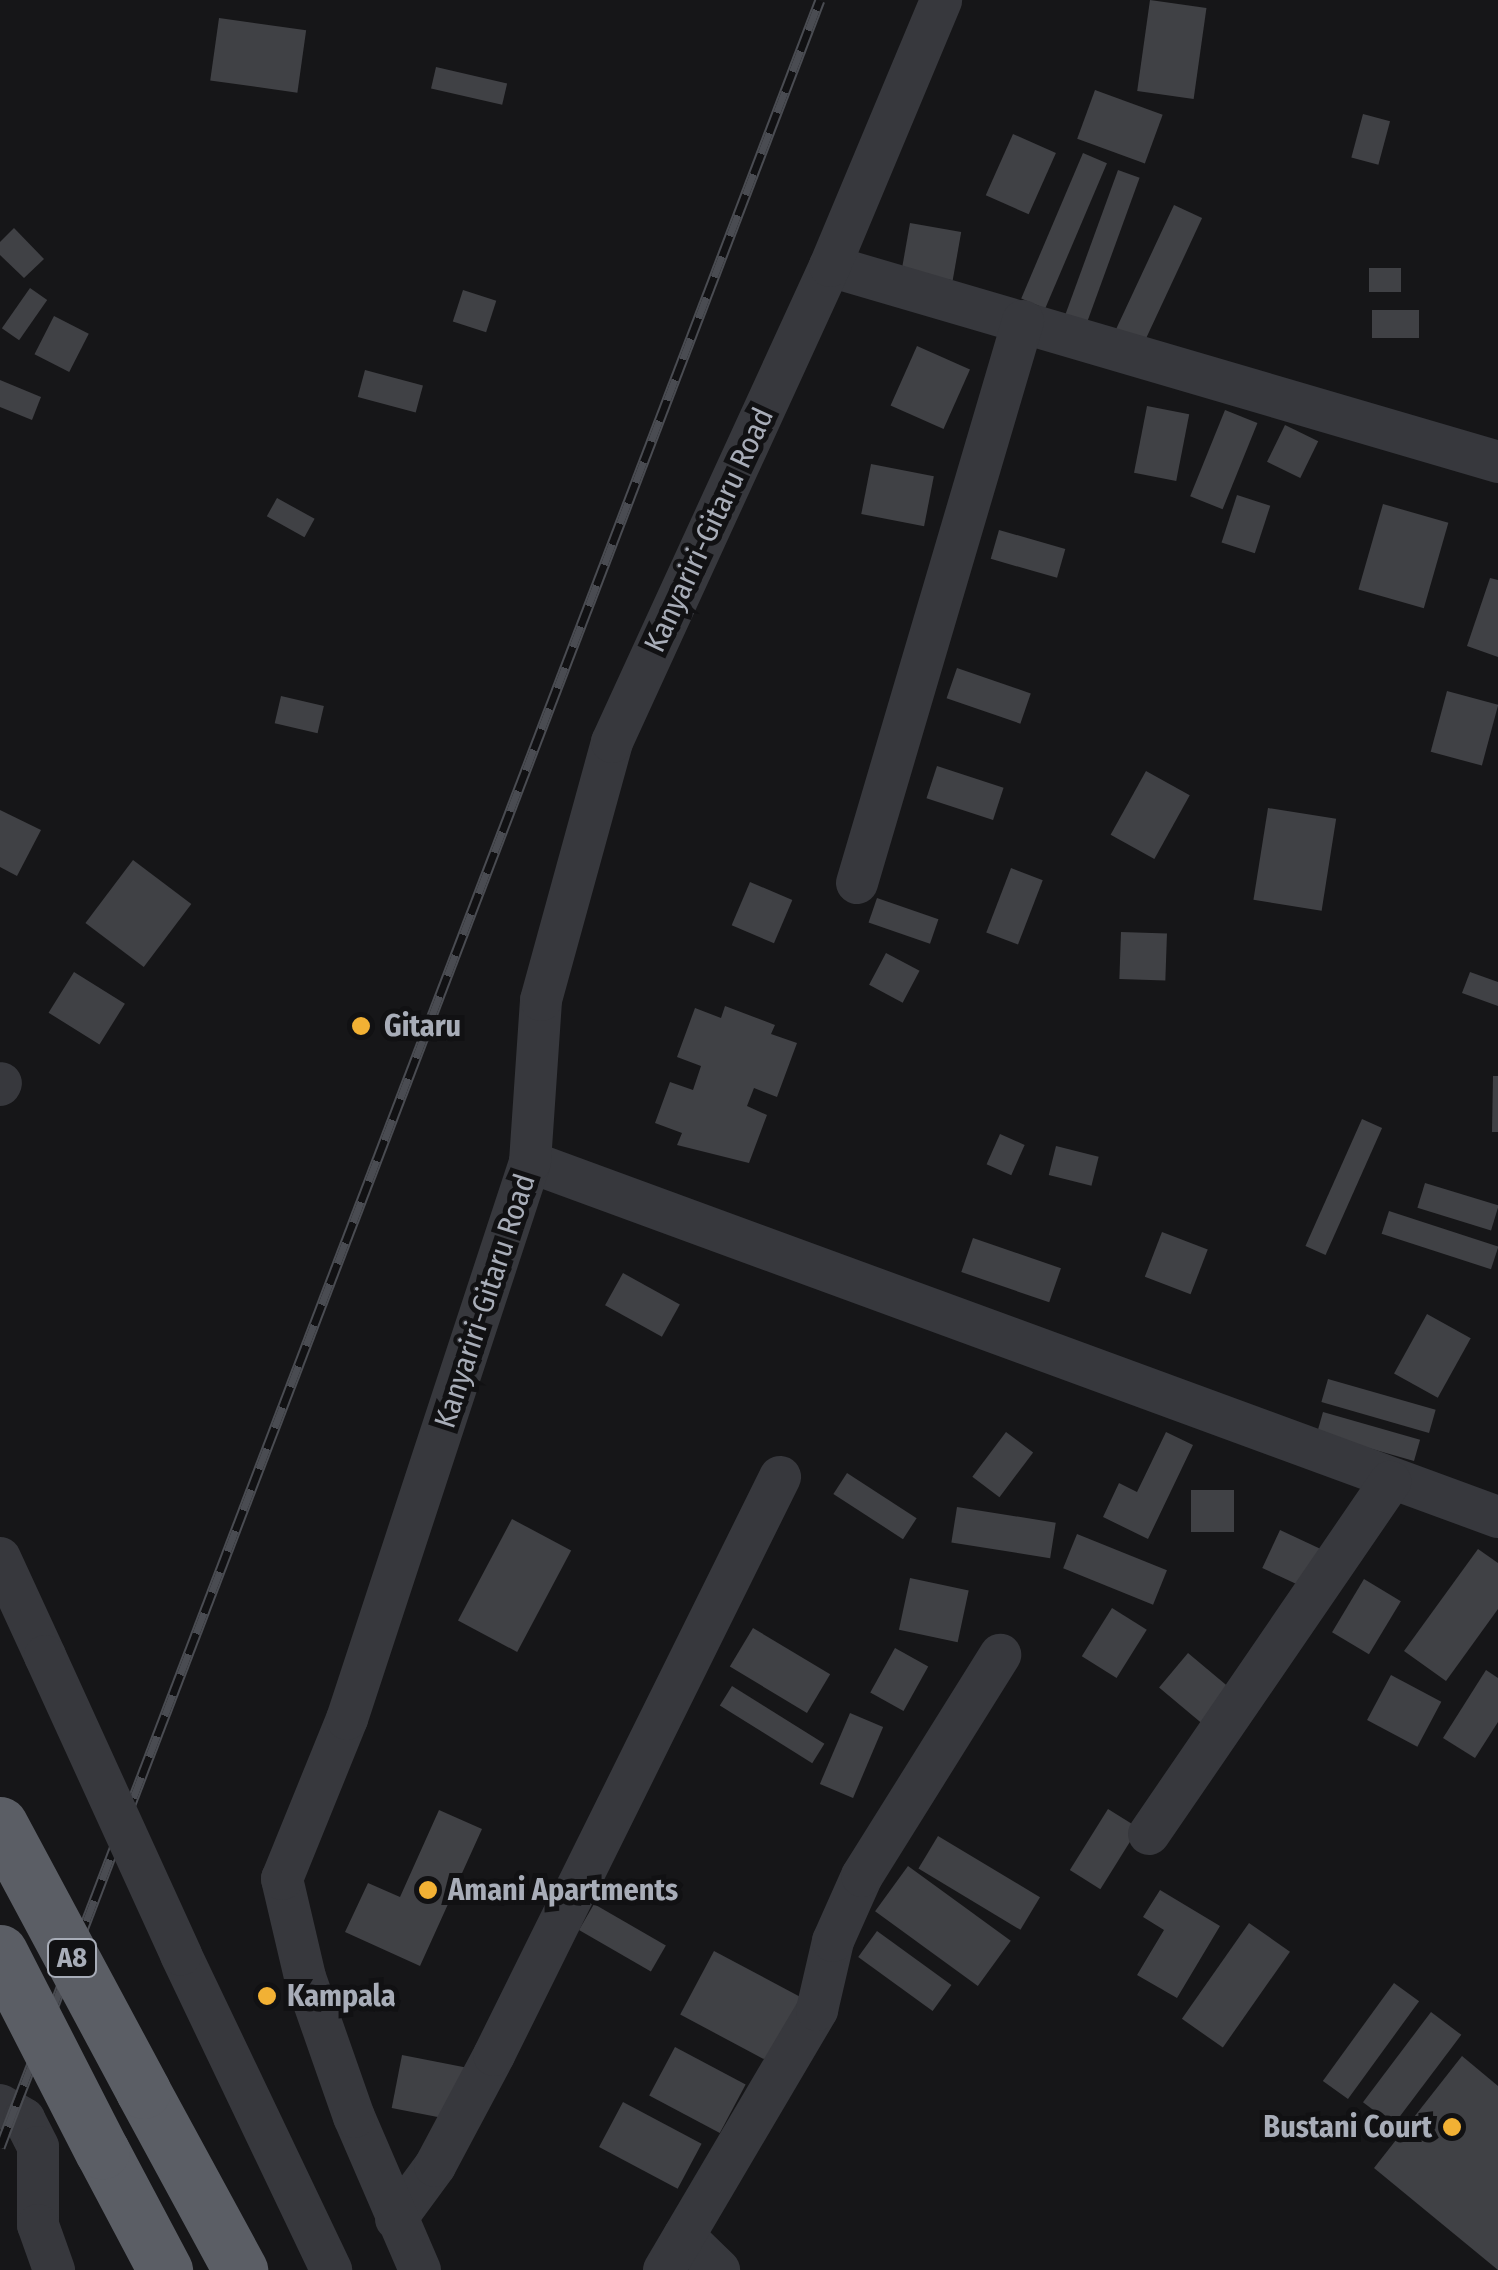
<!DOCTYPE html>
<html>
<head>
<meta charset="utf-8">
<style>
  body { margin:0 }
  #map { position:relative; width:1498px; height:2270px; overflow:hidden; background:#161618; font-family:"Fira Sans Condensed",sans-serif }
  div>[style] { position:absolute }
  .building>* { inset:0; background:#404145; transform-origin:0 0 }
  .minor>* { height:42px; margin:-21px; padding:0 21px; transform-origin:21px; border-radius:21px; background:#37383d }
  .trunk>* { height:55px; margin:-27.5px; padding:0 27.5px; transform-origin:27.5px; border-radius:27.5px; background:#5b5e65 }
  .rail>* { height:11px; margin-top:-5.5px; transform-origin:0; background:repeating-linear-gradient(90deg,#111113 0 22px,#4a4c52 0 44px); box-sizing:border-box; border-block:2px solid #4a4c52 }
  .minor-bridge>* { height:42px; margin:-21px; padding:0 21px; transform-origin:21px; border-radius:21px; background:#37383d }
  .trunk-bridge>* { height:55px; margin:-27.5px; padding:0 27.5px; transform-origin:27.5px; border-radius:27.5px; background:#5b5e65 }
  .dots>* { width:28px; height:28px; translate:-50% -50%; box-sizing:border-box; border:5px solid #111113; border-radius:50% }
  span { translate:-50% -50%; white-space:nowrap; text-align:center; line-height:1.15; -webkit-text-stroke:10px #111113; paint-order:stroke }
  .shield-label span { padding:2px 8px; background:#111113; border:2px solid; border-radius:8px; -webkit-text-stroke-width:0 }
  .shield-label { font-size:28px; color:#a8adb8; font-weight:700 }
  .street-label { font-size:30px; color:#a8adb8 }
  .poi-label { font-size:30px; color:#a8adb8; font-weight:700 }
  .left { translate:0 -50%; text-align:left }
  .right { translate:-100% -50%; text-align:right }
</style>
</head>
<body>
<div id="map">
  <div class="building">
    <div style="left:1150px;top:0;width:57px;height:92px;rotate:8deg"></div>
    <div style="left:219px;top:18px;width:88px;height:63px;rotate:8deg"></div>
    <div style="left:436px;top:67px;width:73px;height:22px;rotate:13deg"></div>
    <div style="left:1095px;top:90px;width:72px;height:52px;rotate:20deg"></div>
    <div style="left:1363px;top:114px;width:28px;height:45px;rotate:15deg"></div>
    <div style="left:1013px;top:134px;width:47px;height:67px;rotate:24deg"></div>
    <div style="left:1083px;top:153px;width:26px;height:158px;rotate:23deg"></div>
    <div style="left:1118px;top:170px;width:23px;height:156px;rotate:20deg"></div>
    <div style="left:1174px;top:205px;width:31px;height:138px;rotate:25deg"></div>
    <div style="left:910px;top:223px;width:52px;height:49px;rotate:10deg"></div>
    <div style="clip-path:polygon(14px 228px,44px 259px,24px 278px,0 255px,0 242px)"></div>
    <div style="left:1369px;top:268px;width:32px;height:24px"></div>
    <div style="left:30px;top:288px;width:21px;height:49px;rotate:35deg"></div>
    <div style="left:463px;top:290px;width:35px;height:33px;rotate:18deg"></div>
    <div style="left:1372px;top:310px;width:47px;height:28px"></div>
    <div style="left:54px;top:316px;width:39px;height:43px;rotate:27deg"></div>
    <div style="left:917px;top:346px;width:58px;height:65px;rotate:24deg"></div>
    <div style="left:365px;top:370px;width:60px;height:28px;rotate:15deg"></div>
    <div style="clip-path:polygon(0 380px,41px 397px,32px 420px,0 407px)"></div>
    <div style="left:1147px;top:406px;width:43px;height:68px;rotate:11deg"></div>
    <div style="left:1225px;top:410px;width:35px;height:93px;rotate:22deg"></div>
    <div style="left:1285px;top:425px;width:37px;height:41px;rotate:26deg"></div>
    <div style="left:871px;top:464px;width:64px;height:51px;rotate:11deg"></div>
    <div style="left:1237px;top:495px;width:35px;height:50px;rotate:18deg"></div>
    <div style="left:277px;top:498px;width:43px;height:21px;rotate:29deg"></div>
    <div style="left:1383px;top:504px;width:68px;height:89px;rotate:16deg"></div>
    <div style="left:999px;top:530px;width:69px;height:30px;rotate:16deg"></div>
    <div style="clip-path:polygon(1490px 578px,1498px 580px,1498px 657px,1467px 646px)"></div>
    <div style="left:957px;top:668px;width:78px;height:32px;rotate:19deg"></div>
    <div style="left:1447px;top:691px;width:53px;height:63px;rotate:15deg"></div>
    <div style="left:281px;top:696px;width:44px;height:28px;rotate:13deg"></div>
    <div style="left:937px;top:766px;width:70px;height:34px;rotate:18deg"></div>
    <div style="left:1146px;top:771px;width:50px;height:73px;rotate:29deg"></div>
    <div style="left:1268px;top:808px;width:69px;height:93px;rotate:9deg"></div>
    <div style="clip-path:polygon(0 810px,41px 830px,17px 876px,0 867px)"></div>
    <div style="left:133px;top:860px;width:73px;height:79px;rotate:37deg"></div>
    <div style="left:1011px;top:868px;width:34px;height:69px;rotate:21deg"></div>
    <div style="left:750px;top:882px;width:46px;height:47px;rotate:23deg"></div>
    <div style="left:877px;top:898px;width:65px;height:26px;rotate:19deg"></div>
    <div style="left:1121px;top:932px;width:46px;height:47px;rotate:2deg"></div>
    <div style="left:886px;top:953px;width:38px;height:36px;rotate:28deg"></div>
    <div style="left:74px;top:972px;width:60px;height:48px;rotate:32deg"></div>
    <div style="clip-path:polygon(1470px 972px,1498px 982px,1498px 1006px,1462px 993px)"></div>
    <div style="clip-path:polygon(725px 1006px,775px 1025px,771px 1034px,797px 1043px,777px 1097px,754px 1088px,747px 1106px,767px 1115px,749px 1163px,677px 1145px,682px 1133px,655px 1123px,670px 1082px,693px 1090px,701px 1066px,677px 1057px,695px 1008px,721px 1018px)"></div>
    <div style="clip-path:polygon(1493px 1076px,1498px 1076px,1498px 1132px,1492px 1132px)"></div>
    <div style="left:1362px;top:1119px;width:22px;height:139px;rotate:24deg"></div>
    <div style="left:1000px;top:1134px;width:27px;height:33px;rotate:24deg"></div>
    <div style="left:1056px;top:1146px;width:44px;height:30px;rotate:14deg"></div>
    <div style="left:1425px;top:1183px;width:77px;height:26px;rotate:17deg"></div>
    <div style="left:1389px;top:1211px;width:115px;height:24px;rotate:18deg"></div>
    <div style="left:1162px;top:1232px;width:49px;height:48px;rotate:21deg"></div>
    <div style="left:973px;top:1238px;width:93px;height:36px;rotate:19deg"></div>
    <div style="left:623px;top:1273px;width:65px;height:37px;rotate:29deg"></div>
    <div style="left:1427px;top:1314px;width:50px;height:68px;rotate:29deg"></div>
    <div style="left:1328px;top:1379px;width:112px;height:24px;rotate:16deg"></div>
    <div style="left:1323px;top:1412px;width:101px;height:22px;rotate:16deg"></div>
    <div style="left:1006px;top:1432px;width:34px;height:56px;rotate:37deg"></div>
    <div style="clip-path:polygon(1166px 1432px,1193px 1445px,1148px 1539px,1103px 1517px,1119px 1483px,1137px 1492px)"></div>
    <div style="left:847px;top:1473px;width:83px;height:25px;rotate:33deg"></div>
    <div style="left:1191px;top:1490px;width:43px;height:42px"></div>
    <div style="left:957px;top:1507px;width:100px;height:36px;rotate:9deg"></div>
    <div style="left:512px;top:1519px;width:67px;height:115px;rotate:28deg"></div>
    <div style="left:1280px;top:1530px;width:52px;height:42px;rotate:25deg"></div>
    <div style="left:1077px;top:1534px;width:97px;height:37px;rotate:22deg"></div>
    <div style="clip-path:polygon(1478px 1549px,1498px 1563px,1498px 1609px,1446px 1681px,1404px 1651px)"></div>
    <div style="left:910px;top:1578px;width:60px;height:53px;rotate:12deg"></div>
    <div style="left:1364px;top:1579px;width:43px;height:62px;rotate:31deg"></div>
    <div style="left:1112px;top:1608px;width:41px;height:57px;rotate:32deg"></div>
    <div style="left:753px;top:1628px;width:90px;height:45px;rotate:31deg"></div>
    <div style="left:895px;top:1648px;width:38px;height:51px;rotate:29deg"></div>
    <div style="left:1188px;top:1653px;width:60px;height:45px;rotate:40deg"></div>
    <div style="clip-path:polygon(1486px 1670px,1498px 1678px,1498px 1722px,1475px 1758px,1443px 1738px)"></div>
    <div style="left:1391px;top:1675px;width:57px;height:51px;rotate:28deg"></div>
    <div style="left:732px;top:1686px;width:109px;height:23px;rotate:32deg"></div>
    <div style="left:850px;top:1713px;width:36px;height:77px;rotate:23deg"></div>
    <div style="left:1108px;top:1809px;width:36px;height:72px;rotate:32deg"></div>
    <div style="clip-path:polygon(439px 1810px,482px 1829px,420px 1966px,345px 1932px,368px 1883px,400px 1897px)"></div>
    <div style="left:938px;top:1836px;width:119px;height:38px;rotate:31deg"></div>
    <div style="left:908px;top:1866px;width:127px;height:56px;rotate:36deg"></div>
    <div style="clip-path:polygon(1160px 1890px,1220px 1926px,1177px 1998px,1137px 1975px,1164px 1930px,1143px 1917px)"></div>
    <div style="left:594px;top:1904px;width:83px;height:30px;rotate:30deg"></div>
    <div style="left:1249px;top:1923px;width:50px;height:117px;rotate:35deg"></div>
    <div style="left:877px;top:1931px;width:92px;height:32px;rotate:36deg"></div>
    <div style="left:714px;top:1951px;width:100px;height:72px;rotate:28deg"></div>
    <div style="left:1394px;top:1983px;width:31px;height:121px;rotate:36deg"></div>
    <div style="left:1431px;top:2012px;width:38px;height:113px;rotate:37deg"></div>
    <div style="left:675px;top:2047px;width:80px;height:55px;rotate:28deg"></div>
    <div style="left:402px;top:2055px;width:65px;height:54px;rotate:11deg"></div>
    <div style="clip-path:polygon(1462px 2056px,1498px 2086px,1498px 2270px,1374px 2168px)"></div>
    <div style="left:623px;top:2102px;width:89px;height:51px;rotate:28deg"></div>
  </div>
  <div class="minor">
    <div style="left:830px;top:266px;width:696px;rotate:16.35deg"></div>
    <div style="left:857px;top:883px;width:586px;rotate:-73.54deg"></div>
    <div style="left:0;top:1085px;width:2px;rotate:-63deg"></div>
    <div style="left:530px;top:1162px;width:1031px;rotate:20.14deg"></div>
    <div style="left:0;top:1558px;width:108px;rotate:65.3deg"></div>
    <div style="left:1149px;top:1834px;width:427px;rotate:-55.6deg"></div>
    <div style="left:181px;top:1955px;width:349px;rotate:64.5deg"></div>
    <div style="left:0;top:2105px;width:28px;rotate:30deg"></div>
    <div style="left:24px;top:2119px;width:31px;rotate:63deg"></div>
    <div style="left:38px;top:2147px;width:78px;rotate:90deg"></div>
    <div style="left:38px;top:2225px;width:48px;rotate:70.4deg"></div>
    <div style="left:396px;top:2219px;width:66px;rotate:-53.7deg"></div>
    <div style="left:435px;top:2166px;width:126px;rotate:-62deg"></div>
    <div style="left:494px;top:2055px;width:645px;rotate:-63.67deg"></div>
    <div style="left:684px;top:2236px;width:49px;rotate:44.2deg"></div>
    <div style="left:420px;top:2270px;width:167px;rotate:-113.3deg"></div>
    <div style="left:354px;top:2117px;width:148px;rotate:-109.3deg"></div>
    <div style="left:305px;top:1977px;width:101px;rotate:-103.2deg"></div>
    <div style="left:282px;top:1879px;width:173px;rotate:-67.9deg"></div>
    <div style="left:347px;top:1719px;width:586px;rotate:-71.81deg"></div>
    <div style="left:530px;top:1162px;width:162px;rotate:-86.1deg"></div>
    <div style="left:541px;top:1000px;width:268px;rotate:-74.6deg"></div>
    <div style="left:612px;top:742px;width:524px;rotate:-65.39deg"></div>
    <div style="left:830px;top:266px;width:288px;rotate:-67.3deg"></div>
    <div style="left:664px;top:2270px;width:302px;rotate:-59.5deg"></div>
    <div style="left:817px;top:2010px;width:71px;rotate:-76.9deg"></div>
    <div style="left:833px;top:1941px;width:71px;rotate:-66deg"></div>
    <div style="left:862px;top:1876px;width:261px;rotate:-58deg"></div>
  </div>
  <div class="trunk">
    <div style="left:143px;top:2091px;width:204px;rotate:61.5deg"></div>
    <div style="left:102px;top:2151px;width:135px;rotate:62.1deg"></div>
  </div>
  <div class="rail">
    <div style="left:0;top:2147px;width:2298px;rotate:-69.1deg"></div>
  </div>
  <div class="minor-bridge">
    <div style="left:45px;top:1656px;width:328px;rotate:65.5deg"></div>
  </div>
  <div class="trunk-bridge">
    <div style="left:0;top:1824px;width:303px;rotate:61.8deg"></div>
    <div style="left:0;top:1952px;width:224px;rotate:62.9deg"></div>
  </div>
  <div class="dots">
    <div style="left:361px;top:1026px;background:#f2b134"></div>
    <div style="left:428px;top:1890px;background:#f2b134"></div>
    <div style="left:267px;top:1996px;background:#f2b134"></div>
    <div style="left:1452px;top:2127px;background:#f2b134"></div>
  </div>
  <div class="shield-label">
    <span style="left:72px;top:1958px">A8</span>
  </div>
  <div class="street-label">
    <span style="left:709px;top:530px;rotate:-65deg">Kanyariri-Gitaru Road</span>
    <span style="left:485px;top:1301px;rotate:-72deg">Kanyariri-Gitaru Road</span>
  </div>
  <div class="poi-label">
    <span class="left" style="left:384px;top:1026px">Gitaru</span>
    <span class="left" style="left:448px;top:1890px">Amani Apartments</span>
    <span class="left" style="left:287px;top:1996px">Kampala</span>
    <span class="right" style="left:1432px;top:2127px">Bustani Court</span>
  </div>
</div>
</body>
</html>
